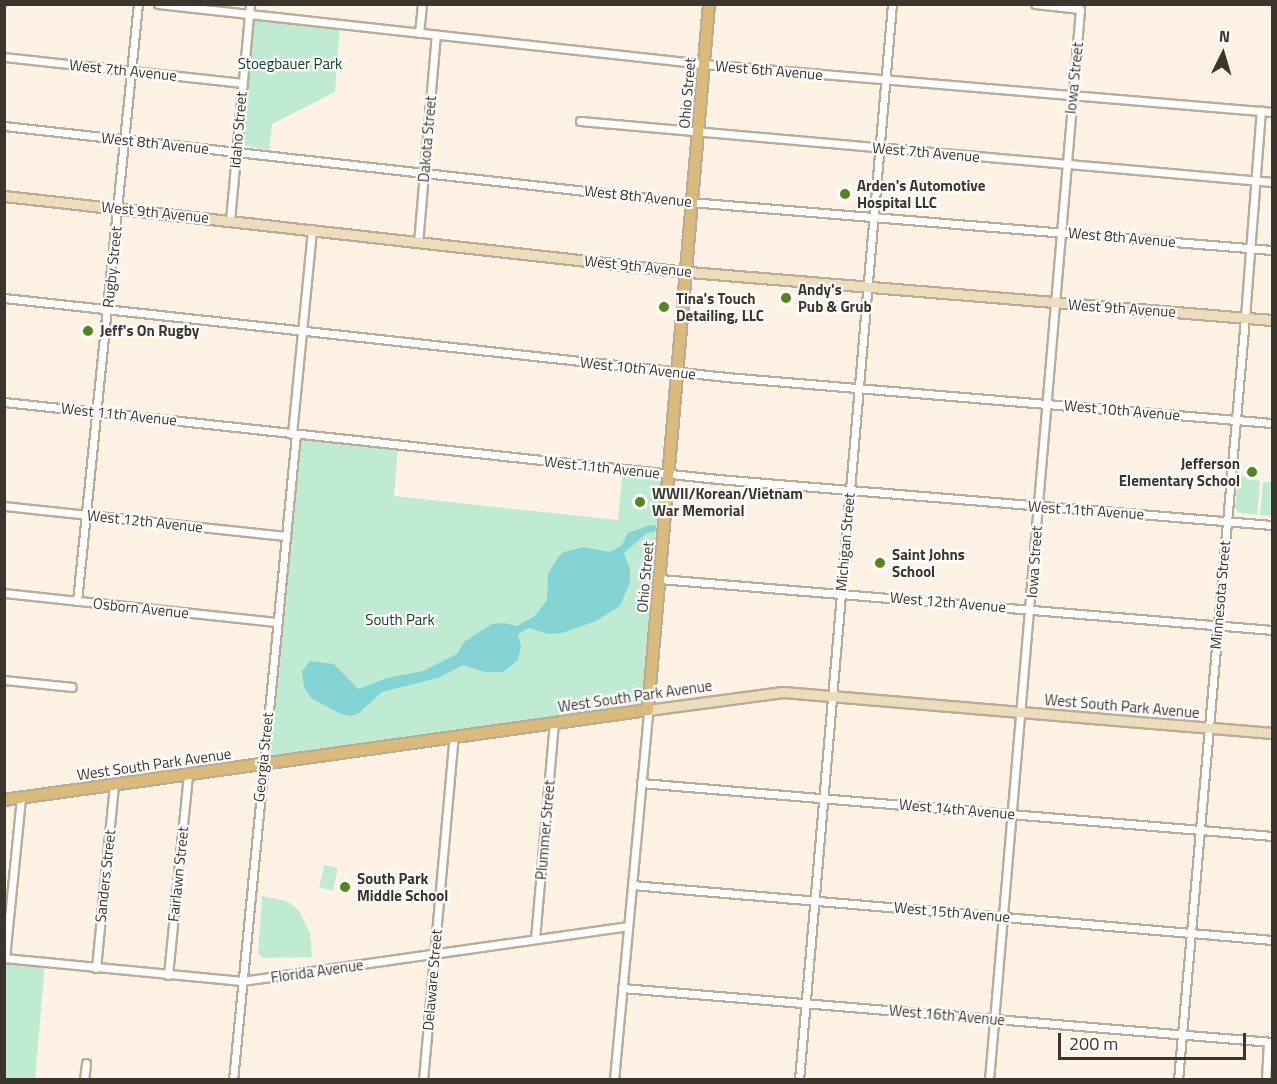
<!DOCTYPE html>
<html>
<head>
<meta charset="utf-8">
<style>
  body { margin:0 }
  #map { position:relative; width:1277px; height:1084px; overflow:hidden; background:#fdf2e4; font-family:"Titillium Web",sans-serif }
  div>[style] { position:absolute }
  .green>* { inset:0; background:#bfebd2; transform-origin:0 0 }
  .water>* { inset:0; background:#85d4d5 }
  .roads { filter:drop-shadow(2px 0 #bcab96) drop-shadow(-2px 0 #bcab96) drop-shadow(0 2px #bcab96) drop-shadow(0 -2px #bcab96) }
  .minor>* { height:7px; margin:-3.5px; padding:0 3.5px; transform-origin:3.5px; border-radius:3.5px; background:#fff }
  .secondary>* { height:9px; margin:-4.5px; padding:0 4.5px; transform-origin:4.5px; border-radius:4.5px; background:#edddbc }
  .primary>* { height:10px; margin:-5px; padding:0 5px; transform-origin:5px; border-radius:5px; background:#dbbb79 }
  .dots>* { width:16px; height:16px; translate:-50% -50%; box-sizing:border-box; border:3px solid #fff; border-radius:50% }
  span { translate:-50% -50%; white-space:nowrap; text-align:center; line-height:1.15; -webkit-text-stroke:4.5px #fff; paint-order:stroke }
  .park-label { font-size:15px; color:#11412c }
  .street-label { font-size:15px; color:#3c352d }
  .poi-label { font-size:15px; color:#3c352d; font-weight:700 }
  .left { translate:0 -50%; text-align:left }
  .right { translate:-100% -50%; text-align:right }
  .frame { position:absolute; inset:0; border:6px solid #3c352d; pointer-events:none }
  .north { position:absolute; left:1193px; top:24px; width:60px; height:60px; -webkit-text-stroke:4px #fff; paint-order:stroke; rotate:5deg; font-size:16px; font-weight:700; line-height:24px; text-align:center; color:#3c352d }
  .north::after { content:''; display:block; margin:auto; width:21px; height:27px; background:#3c352d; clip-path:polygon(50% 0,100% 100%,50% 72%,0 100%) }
  .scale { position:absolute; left:1058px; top:1033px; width:188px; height:27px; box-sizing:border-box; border:3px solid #3c352d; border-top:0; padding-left:8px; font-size:18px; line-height:21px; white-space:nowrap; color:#3c352d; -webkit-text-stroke:4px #fff; paint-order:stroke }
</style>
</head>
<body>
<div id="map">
  <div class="green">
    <div style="clip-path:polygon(249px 14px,340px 25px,335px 92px,272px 124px,269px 150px,237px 144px)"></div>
    <div style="clip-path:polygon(296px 435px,398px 445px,394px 496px,618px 520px,623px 469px,669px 474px,648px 710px,262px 764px)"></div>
    <div style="clip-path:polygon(1239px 470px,1243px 476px,1260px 481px,1257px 515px,1239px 513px,1235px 508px)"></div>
    <div style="clip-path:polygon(1263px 482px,1272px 482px,1272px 516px,1260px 515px)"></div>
    <div style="left:324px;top:865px;width:14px;height:23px;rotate:12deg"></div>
    <div style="clip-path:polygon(262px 896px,286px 901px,299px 910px,310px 934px,312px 957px,263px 958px,258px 954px)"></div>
    <div style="clip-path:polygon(4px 959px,45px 963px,35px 1079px,5px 1079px)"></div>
  </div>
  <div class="water">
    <div style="clip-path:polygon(650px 525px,656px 526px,655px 532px,647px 533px,624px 553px,630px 569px,630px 582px,620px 606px,596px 621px,562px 633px,548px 634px,529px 628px,523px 631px,518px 635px,521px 646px,518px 660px,503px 672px,485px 672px,463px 665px,438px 678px,382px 692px,359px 713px,351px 716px,341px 714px,311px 698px,304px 687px,302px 671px,310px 661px,334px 664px,358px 689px,387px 678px,423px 671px,457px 654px,464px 642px,492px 624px,504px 623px,517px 626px,535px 616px,547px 600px,548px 574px,558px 557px,564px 552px,583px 547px,610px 552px,622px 545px,628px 533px)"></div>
  </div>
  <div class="roads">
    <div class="minor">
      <div style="left:158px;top:4px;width:549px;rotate:6.27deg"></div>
      <div style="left:704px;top:64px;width:570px;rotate:4.83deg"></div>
      <div style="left:419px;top:33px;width:29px;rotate:-84deg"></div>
      <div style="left:4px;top:57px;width:239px;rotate:6.2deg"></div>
      <div style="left:580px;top:121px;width:695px;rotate:5.04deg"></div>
      <div style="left:4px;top:126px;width:666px;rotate:6.38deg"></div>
      <div style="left:666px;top:200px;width:608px;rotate:4.72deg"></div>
      <div style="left:230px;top:220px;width:217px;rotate:-84.7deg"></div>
      <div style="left:418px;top:243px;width:209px;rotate:-85.1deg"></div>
      <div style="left:4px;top:298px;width:726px;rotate:6.24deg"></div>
      <div style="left:726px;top:377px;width:548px;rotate:4.82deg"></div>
      <div style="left:4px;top:402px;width:717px;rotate:6.16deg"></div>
      <div style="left:717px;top:479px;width:557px;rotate:4.74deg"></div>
      <div style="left:292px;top:434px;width:206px;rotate:-84.4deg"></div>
      <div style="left:4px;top:506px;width:284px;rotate:6.1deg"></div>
      <div style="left:660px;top:579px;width:614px;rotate:4.76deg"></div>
      <div style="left:4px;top:593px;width:275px;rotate:6.1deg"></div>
      <div style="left:77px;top:601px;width:600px;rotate:-84.17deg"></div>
      <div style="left:4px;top:680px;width:68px;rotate:5.9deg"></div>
      <div style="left:641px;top:783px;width:633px;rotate:4.8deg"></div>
      <div style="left:632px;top:885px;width:642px;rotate:4.91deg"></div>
      <div style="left:535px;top:939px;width:218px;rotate:-85deg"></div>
      <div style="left:4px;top:958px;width:239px;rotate:5.5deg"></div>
      <div style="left:242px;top:981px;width:389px;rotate:-8.1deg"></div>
      <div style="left:5px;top:958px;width:162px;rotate:-84.3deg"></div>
      <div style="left:96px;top:968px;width:184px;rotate:-84.4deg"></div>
      <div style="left:168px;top:975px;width:202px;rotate:-84.3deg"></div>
      <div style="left:622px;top:988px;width:652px;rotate:4.75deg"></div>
      <div style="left:84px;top:1080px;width:17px;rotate:-83deg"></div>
      <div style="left:233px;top:1080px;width:649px;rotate:-84.43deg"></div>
      <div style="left:423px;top:1080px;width:345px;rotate:-84.9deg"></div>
      <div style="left:614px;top:1080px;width:372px;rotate:-84.7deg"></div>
      <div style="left:799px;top:1080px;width:1080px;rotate:-85.06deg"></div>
      <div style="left:989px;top:1080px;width:1075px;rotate:-85.14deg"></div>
      <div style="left:1080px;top:9px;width:45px;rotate:-173.7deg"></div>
      <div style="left:1178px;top:1080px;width:766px;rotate:-84.98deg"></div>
      <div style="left:1245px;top:317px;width:207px;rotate:-85.6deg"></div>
      <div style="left:1266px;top:1080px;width:38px;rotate:-87deg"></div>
    </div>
    <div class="secondary">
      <div style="left:4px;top:196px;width:677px;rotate:6.36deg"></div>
      <div style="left:677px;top:271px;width:597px;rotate:4.71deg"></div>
      <div style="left:648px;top:710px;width:136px;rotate:-7.6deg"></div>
      <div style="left:783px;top:692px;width:491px;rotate:4.8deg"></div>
    </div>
    <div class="primary">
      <div style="left:4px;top:800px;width:650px;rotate:-7.96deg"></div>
      <div style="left:648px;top:710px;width:709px;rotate:-85.06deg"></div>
    </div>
  </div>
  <div class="dots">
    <div style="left:845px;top:194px;background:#54861b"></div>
    <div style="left:786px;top:298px;background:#54861b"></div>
    <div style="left:664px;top:307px;background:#54861b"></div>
    <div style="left:88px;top:331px;background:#54861b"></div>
    <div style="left:1252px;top:472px;background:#54861b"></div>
    <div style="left:640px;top:502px;background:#54861b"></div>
    <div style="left:880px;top:563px;background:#54861b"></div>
    <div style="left:345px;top:887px;background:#54861b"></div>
  </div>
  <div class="park-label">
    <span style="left:290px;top:64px">Stoegbauer Park</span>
    <span style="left:400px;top:620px">South Park</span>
  </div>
  <div class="street-label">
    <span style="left:123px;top:70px;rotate:6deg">West 7th Avenue</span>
    <span style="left:769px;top:70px;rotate:5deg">West 6th Avenue</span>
    <span style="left:1074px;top:78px;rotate:-84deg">Iowa Street</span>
    <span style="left:687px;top:93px;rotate:-85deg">Ohio Street</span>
    <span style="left:238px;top:130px;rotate:-85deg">Idaho Street</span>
    <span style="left:427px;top:139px;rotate:-85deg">Dakota Street</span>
    <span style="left:155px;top:143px;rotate:6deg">West 8th Avenue</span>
    <span style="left:926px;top:152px;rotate:5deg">West 7th Avenue</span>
    <span style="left:638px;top:196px;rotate:6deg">West 8th Avenue</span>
    <span style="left:155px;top:212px;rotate:6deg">West 9th Avenue</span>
    <span style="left:1122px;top:237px;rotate:5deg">West 8th Avenue</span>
    <span style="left:638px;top:266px;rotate:6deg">West 9th Avenue</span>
    <span style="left:112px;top:267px;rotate:-84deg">Rugby Street</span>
    <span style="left:1122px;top:308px;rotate:4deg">West 9th Avenue</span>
    <span style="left:638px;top:368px;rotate:6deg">West 10th Avenue</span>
    <span style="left:1122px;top:410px;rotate:5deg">West 10th Avenue</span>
    <span style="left:119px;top:414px;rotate:6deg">West 11th Avenue</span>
    <span style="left:602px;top:467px;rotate:6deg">West 11th Avenue</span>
    <span style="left:1086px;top:510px;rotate:4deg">West 11th Avenue</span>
    <span style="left:145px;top:521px;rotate:6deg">West 12th Avenue</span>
    <span style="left:845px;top:542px;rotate:-85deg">Michigan Street</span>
    <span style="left:1034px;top:562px;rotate:-86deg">Iowa Street</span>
    <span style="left:645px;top:577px;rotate:-85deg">Ohio Street</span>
    <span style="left:1220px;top:595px;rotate:-85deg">Minnesota Street</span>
    <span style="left:948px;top:602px;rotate:5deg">West 12th Avenue</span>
    <span style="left:141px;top:608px;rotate:6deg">Osborn Avenue</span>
    <span style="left:635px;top:696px;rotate:-8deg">West South Park Avenue</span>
    <span style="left:1122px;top:706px;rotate:5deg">West South Park Avenue</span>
    <span style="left:263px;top:757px;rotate:-84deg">Georgia Street</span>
    <span style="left:154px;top:764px;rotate:-8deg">West South Park Avenue</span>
    <span style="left:957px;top:809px;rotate:5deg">West 14th Avenue</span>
    <span style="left:545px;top:830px;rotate:-85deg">Plummer Street</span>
    <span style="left:178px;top:874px;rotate:-84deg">Fairlawn Street</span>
    <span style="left:105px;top:876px;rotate:-84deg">Sanders Street</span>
    <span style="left:952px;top:912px;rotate:5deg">West 15th Avenue</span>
    <span style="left:317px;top:971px;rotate:-8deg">Florida Avenue</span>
    <span style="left:432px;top:980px;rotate:-85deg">Delaware Street</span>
    <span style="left:947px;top:1015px;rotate:5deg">West 16th Avenue</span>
  </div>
  <div class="poi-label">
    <span class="left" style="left:857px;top:194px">Arden's Automotive<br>Hospital LLC</span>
    <span class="left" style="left:798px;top:298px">Andy's<br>Pub &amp; Grub</span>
    <span class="left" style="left:676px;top:307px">Tina's Touch<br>Detailing, LLC</span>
    <span class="left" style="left:100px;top:331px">Jeff's On Rugby</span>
    <span class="right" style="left:1240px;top:472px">Jefferson<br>Elementary School</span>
    <span class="left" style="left:652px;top:502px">WWII/Korean/Vietnam<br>War Memorial</span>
    <span class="left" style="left:892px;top:563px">Saint Johns<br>School</span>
    <span class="left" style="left:357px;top:887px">South Park<br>Middle School</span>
  </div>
  <div class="frame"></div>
  <div class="north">N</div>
  <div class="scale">200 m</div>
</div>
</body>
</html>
